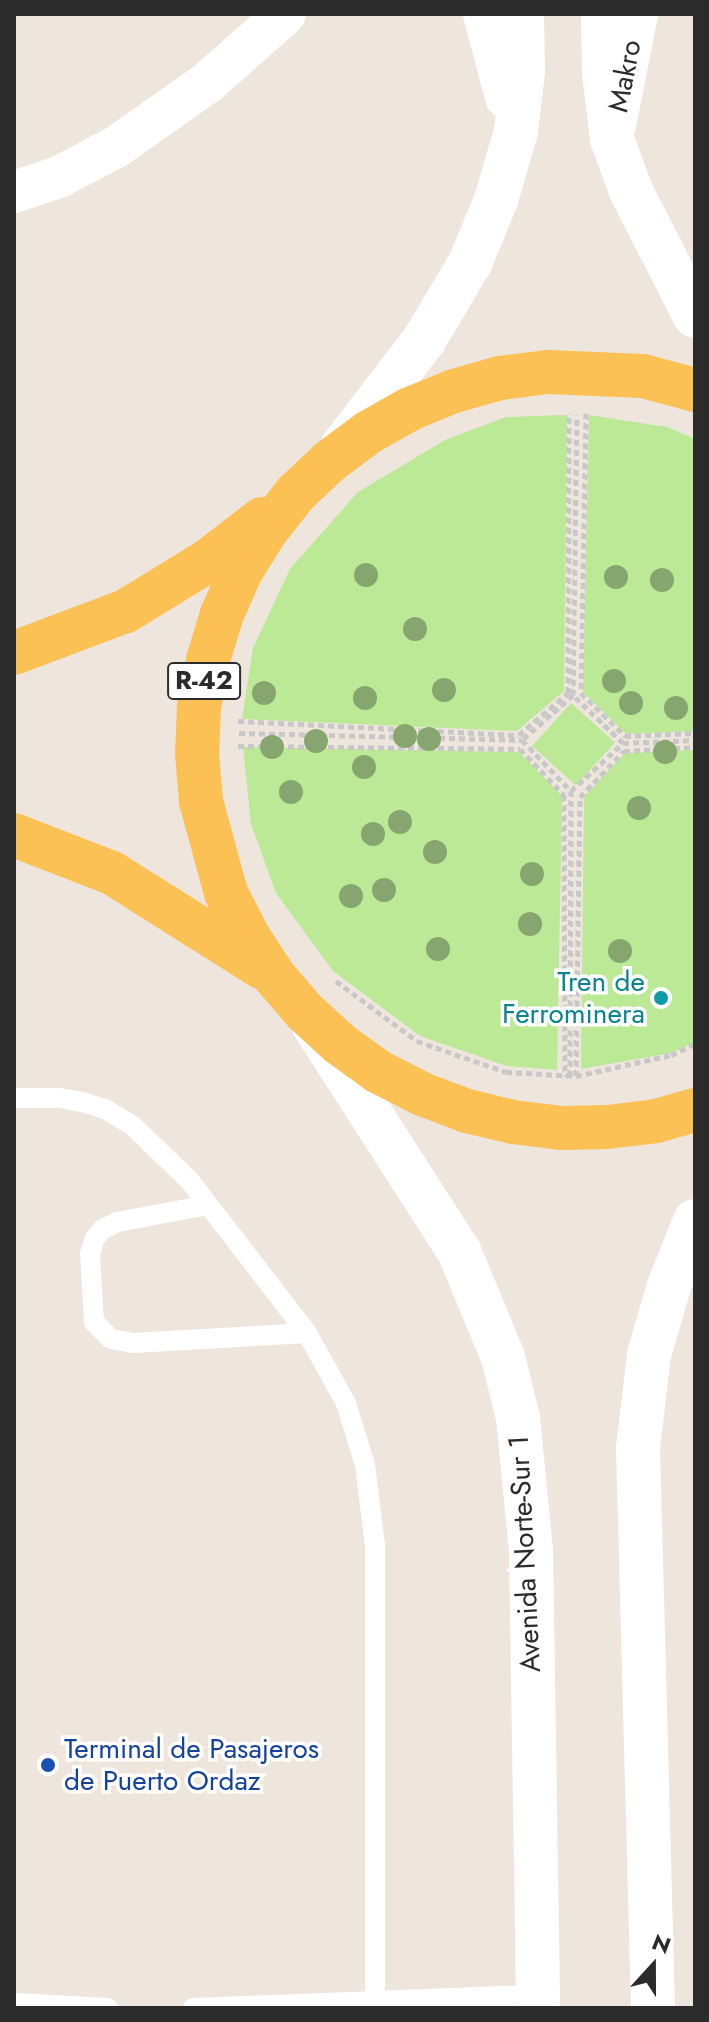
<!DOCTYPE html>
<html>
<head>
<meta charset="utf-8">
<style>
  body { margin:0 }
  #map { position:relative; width:709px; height:2022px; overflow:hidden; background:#eee5dd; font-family:Jost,sans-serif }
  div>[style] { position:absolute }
  .green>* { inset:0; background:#bbe995; transform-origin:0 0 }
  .path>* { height:5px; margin-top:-2.5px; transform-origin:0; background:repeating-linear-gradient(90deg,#c8c8c8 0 6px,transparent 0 10px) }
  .service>* { height:20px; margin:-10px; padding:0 10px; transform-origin:10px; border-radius:10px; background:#fff }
  .minor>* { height:42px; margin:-21px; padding:0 21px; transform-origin:21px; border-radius:21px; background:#fff }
  .secondary>* { height:44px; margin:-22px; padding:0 22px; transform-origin:22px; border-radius:22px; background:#fff }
  .primary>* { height:44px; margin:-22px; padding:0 22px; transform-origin:22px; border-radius:22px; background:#fcc154 }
  .trees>* { width:24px; height:24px; margin:-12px; border-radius:50%; background:#87a56e }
  .dots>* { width:22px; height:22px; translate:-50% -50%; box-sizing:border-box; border:4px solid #fff; border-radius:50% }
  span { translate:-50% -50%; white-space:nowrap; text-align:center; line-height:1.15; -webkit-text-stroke:7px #fff; paint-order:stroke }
  .shield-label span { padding:2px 6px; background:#fff; border:2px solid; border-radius:6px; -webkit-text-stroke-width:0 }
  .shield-label { font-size:26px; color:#2b2b2b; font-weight:700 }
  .street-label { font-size:28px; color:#2b2b2b }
  .culture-label { font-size:28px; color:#0d838f }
  .right { translate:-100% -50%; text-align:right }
  .transit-label { font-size:28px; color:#164399 }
  .left { translate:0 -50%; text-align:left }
  .frame { position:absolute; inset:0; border:16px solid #2b2b2b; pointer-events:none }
  .north { position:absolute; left:613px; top:1926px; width:80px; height:80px; -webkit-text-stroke:6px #fff; paint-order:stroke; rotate:21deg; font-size:22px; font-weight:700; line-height:32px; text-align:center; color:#2b2b2b }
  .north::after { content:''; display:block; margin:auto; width:28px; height:36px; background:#2b2b2b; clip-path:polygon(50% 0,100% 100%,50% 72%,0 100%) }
</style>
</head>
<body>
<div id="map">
  <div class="green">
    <div style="clip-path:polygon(567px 415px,564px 691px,517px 731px,242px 719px,253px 648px,290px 569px,358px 492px,445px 440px,506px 417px)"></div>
    <div style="clip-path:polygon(589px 415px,667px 427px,695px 439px,695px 731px,626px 734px,583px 692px)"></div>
    <div style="left:571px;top:703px;width:59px;height:58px;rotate:42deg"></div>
    <div style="clip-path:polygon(243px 747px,519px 752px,562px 796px,557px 1070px,507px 1066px,420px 1036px,333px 971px,276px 893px,251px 824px)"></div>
    <div style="clip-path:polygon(695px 750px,695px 1042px,671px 1053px,581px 1069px,584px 797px,625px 753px)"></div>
  </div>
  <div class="path">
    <div style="left:586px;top:413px;width:280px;rotate:91deg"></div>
    <div style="left:581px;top:693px;width:62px;rotate:44.3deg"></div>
    <div style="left:625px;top:736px;width:70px;rotate:-2.5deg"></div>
    <div style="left:573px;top:695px;width:68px;rotate:138.6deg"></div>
    <div style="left:522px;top:740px;width:71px;rotate:46.1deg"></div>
    <div style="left:571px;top:791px;width:71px;rotate:-42.7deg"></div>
    <div style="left:623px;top:743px;width:69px;rotate:-136.2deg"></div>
    <div style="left:573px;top:695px;width:280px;rotate:-89.2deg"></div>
    <div style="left:238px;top:721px;width:281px;rotate:2.9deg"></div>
    <div style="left:519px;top:735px;width:65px;rotate:-40.6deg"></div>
    <div style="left:568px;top:693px;width:280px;rotate:-89.8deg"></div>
    <div style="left:239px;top:733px;width:283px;rotate:1.4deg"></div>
    <div style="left:623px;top:743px;width:72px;rotate:-2.4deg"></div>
    <div style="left:238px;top:746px;width:282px;rotate:0.6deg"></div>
    <div style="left:520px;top:749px;width:64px;rotate:46.3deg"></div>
    <div style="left:564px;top:795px;width:281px;rotate:89.8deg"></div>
    <div style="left:336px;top:981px;width:101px;rotate:36.5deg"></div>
    <div style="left:417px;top:1041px;width:94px;rotate:19.2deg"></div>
    <div style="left:506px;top:1072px;width:70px;rotate:3.3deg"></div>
    <div style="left:576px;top:1076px;width:97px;rotate:-12.5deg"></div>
    <div style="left:671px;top:1055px;width:26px;rotate:-25deg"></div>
    <div style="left:570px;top:1076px;width:285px;rotate:-89.8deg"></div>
    <div style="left:576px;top:1076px;width:279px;rotate:-89.2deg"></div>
    <div style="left:580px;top:797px;width:64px;rotate:-46.3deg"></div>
    <div style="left:624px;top:751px;width:71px;rotate:-3.2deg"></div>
  </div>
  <div class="service">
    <div style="left:14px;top:1098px;width:46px"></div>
    <div style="left:60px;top:1098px;width:22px;rotate:10deg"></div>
    <div style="left:82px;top:1102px;width:24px;rotate:17deg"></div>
    <div style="left:105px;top:1109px;width:31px;rotate:31deg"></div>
    <div style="left:132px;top:1125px;width:81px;rotate:44deg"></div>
    <div style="left:190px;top:1181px;width:192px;rotate:52.4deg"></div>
    <div style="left:307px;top:1333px;width:80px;rotate:60.9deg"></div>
    <div style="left:346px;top:1403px;width:65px;rotate:73deg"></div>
    <div style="left:365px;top:1465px;width:81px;rotate:82.9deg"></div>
    <div style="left:375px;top:1545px;width:463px;rotate:90deg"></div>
    <div style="left:208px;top:1205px;width:93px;rotate:169.4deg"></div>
    <div style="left:117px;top:1222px;width:16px;rotate:153deg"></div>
    <div style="left:103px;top:1229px;width:12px;rotate:132deg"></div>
    <div style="left:95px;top:1238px;width:16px;rotate:108deg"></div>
    <div style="left:90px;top:1253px;width:69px;rotate:86.7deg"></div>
    <div style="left:94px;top:1322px;width:24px;rotate:45deg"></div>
    <div style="left:111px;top:1339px;width:22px;rotate:10deg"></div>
    <div style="left:133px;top:1343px;width:174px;rotate:-3.3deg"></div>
    <div style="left:14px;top:2003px;width:94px;rotate:3deg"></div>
    <div style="left:193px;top:2008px;width:345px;rotate:-2.2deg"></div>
  </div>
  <div class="minor">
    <div style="left:615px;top:126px;width:114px;rotate:-78.9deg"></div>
    <div style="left:14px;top:192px;width:47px;rotate:-18.4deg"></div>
    <div style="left:59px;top:177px;width:64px;rotate:-27.8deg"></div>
    <div style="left:116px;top:147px;width:111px;rotate:-35.1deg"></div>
    <div style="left:207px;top:83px;width:104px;rotate:-41.5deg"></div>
  </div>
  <div class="secondary">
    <div style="left:485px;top:14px;width:86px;rotate:75.2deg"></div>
    <div style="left:603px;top:14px;width:59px;rotate:89deg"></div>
    <div style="left:604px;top:73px;width:66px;rotate:83.1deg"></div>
    <div style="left:612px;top:139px;width:55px;rotate:69.9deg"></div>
    <div style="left:631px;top:191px;width:140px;rotate:62.9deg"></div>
    <div style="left:342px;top:447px;width:135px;rotate:-52.5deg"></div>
    <div style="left:424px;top:340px;width:90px;rotate:-59.1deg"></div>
    <div style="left:470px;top:263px;width:68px;rotate:-67.6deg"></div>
    <div style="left:496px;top:200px;width:72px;rotate:-73.8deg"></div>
    <div style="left:516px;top:131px;width:60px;rotate:-83.3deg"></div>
    <div style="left:523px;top:71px;width:57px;rotate:-91deg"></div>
    <div style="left:313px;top:1024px;width:270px;rotate:57.3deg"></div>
    <div style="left:459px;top:1251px;width:115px;rotate:67.5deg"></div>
    <div style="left:503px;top:1357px;width:63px;rotate:76.2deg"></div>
    <div style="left:518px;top:1418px;width:133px;rotate:84.4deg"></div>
    <div style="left:531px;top:1550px;width:458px;rotate:89.1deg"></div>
    <div style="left:653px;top:2008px;width:560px;rotate:-91.53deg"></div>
    <div style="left:638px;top:1448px;width:94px;rotate:-83.3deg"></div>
    <div style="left:649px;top:1355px;width:72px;rotate:-73.8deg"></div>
    <div style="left:669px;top:1286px;width:70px;rotate:-68.2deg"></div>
  </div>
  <div class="primary">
    <div style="left:695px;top:390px;width:54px;rotate:-164.9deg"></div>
    <div style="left:643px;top:376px;width:95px;rotate:-177.6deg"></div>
    <div style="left:548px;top:372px;width:48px;rotate:172.9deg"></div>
    <div style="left:500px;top:378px;width:48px;rotate:164.2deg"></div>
    <div style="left:454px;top:391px;width:48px;rotate:157.8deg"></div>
    <div style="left:410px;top:409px;width:47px;rotate:150.7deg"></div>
    <div style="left:369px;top:432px;width:49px;rotate:143.4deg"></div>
    <div style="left:330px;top:461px;width:47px;rotate:136.7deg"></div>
    <div style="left:296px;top:493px;width:48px;rotate:128.3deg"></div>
    <div style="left:266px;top:531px;width:47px;rotate:122deg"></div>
    <div style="left:241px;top:571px;width:47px;rotate:113.8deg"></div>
    <div style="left:222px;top:614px;width:48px;rotate:106.9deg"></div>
    <div style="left:208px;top:660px;width:48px;rotate:100.8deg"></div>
    <div style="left:199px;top:707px;width:47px;rotate:92.4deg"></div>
    <div style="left:197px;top:754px;width:47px;rotate:85.1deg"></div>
    <div style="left:201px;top:801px;width:95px;rotate:74.8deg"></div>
    <div style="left:226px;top:893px;width:48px;rotate:62.9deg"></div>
    <div style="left:248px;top:936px;width:48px;rotate:57deg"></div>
    <div style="left:274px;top:976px;width:48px;rotate:49.3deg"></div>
    <div style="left:305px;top:1012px;width:47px;rotate:42.4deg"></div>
    <div style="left:340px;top:1044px;width:48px;rotate:35.7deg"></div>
    <div style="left:379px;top:1072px;width:48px;rotate:27.1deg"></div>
    <div style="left:422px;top:1094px;width:48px;rotate:20.7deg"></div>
    <div style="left:467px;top:1111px;width:47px;rotate:13.4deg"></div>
    <div style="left:513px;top:1122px;width:48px;rotate:7.1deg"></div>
    <div style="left:561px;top:1128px;width:47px;rotate:-1.2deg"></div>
    <div style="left:608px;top:1127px;width:48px;rotate:-7.1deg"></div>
    <div style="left:656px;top:1121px;width:41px;rotate:-15.8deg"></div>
    <div style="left:14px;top:653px;width:120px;rotate:-20.6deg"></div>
    <div style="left:126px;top:611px;width:97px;rotate:-31.6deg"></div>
    <div style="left:209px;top:560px;width:67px;rotate:-37.7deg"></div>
    <div style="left:14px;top:835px;width:105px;rotate:21.2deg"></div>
    <div style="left:112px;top:873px;width:176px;rotate:32.2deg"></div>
  </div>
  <div class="trees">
    <div style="left:366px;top:575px"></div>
    <div style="left:616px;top:577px"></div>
    <div style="left:662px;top:580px"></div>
    <div style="left:415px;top:629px"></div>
    <div style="left:614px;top:681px"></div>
    <div style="left:444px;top:690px"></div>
    <div style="left:264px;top:693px"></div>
    <div style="left:365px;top:698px"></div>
    <div style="left:631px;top:703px"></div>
    <div style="left:676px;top:708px"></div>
    <div style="left:405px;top:736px"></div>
    <div style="left:429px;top:739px"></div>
    <div style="left:316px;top:741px"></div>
    <div style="left:272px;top:747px"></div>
    <div style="left:665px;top:752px"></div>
    <div style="left:364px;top:767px"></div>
    <div style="left:291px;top:792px"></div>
    <div style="left:639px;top:808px"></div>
    <div style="left:400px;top:822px"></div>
    <div style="left:373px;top:834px"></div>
    <div style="left:435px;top:852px"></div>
    <div style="left:532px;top:874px"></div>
    <div style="left:384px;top:890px"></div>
    <div style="left:351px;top:896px"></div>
    <div style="left:530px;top:924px"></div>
    <div style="left:438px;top:949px"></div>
    <div style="left:620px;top:951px"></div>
  </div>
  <div class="dots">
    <div style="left:661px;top:998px;background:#0f9aa8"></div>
    <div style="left:48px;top:1765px;background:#1a4fb4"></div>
  </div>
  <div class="shield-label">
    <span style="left:204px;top:681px">R-42</span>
  </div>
  <div class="street-label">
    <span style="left:625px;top:76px;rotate:-79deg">Makro</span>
    <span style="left:525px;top:1554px;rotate:-93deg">Avenida Norte-Sur 1</span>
  </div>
  <div class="culture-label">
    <span class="right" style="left:645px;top:998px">Tren de<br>Ferrominera</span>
  </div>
  <div class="transit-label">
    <span class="left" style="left:64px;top:1765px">Terminal de Pasajeros<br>de Puerto Ordaz</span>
  </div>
  <div class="frame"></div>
  <div class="north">N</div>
</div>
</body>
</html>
